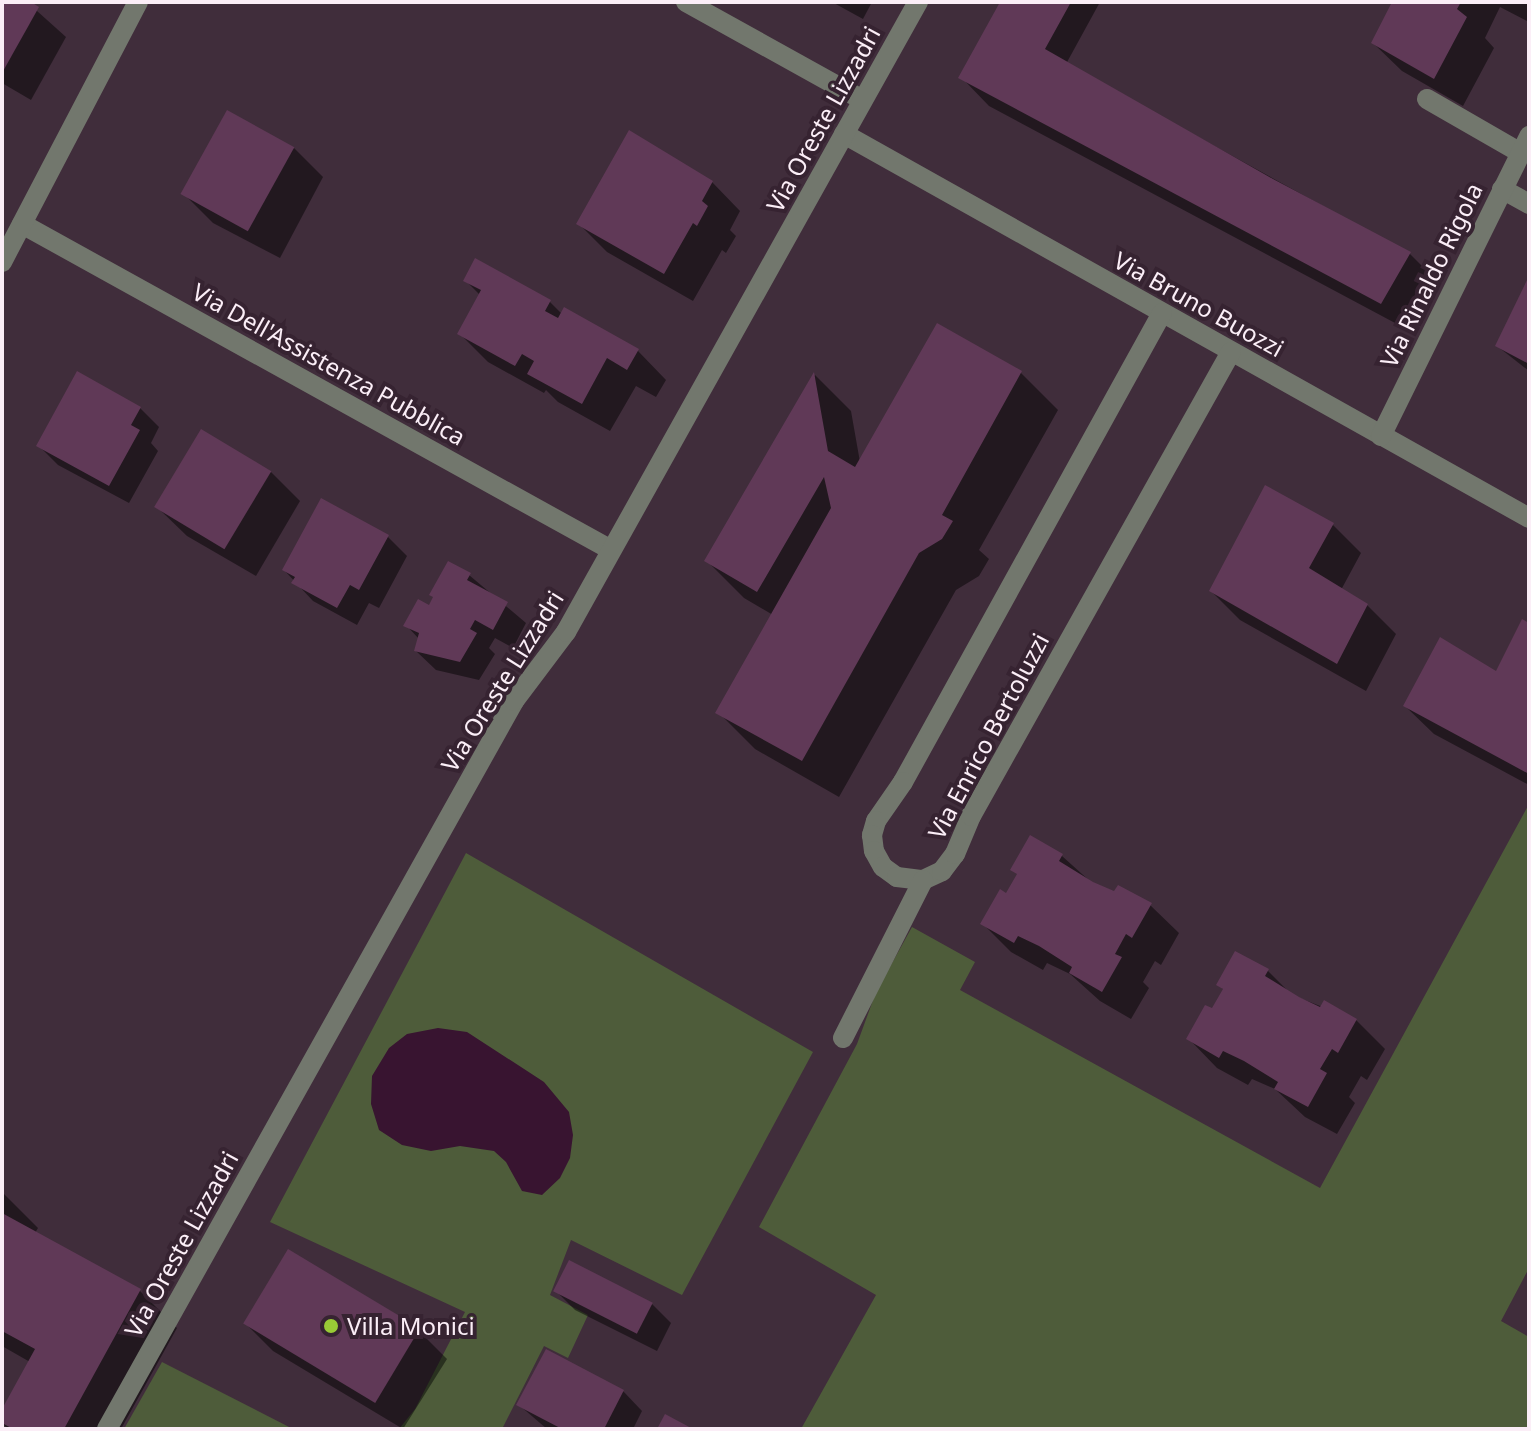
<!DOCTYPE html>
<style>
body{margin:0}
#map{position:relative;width:1531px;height:1431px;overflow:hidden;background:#402d3b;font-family:"Noto Sans",sans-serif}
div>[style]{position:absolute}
.green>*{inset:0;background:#4e5c3a}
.water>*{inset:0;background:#381430}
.shadow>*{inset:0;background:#0007}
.building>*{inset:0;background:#603957;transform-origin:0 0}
.street>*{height:20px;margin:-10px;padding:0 10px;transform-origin:10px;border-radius:10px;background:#72776d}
.dots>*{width:22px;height:22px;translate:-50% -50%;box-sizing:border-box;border:4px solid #362331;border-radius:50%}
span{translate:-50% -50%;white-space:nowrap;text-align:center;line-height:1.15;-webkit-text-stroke:8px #362331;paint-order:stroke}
.street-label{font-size:24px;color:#fbeef7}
.poi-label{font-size:24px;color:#fbeef7}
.left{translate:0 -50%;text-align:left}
.frame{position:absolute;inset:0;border:4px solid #fbeef7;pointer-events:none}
</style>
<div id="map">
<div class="green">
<i style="clip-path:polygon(1529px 804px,1529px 1268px,1501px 1321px,1529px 1337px,1529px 1429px,801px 1429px,876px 1295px,759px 1227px,857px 1044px,876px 992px,912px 927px,975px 962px,960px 990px,1320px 1188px)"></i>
<i style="clip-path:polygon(466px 853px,813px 1052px,682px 1295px,571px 1240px,550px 1295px,588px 1315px,568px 1358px,544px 1346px,502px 1429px,399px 1429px,415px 1409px,465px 1312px,270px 1222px)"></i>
<i style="clip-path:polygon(162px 1362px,293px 1429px,124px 1429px)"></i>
</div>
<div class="water">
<i style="clip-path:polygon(438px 1028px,467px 1032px,544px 1082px,569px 1112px,573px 1135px,570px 1158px,560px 1178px,542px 1195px,522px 1191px,506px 1162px,494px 1151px,460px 1146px,431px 1151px,402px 1145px,379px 1130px,371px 1104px,372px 1076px,389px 1048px,407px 1034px)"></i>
</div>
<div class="shadow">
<i style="clip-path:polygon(2px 2px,27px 2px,66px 37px,31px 100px,2px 83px)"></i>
<i style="clip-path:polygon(832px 2px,872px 2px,863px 19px)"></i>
<i style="clip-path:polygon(1002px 2px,1100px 2px,1066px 64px,1410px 254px,1438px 282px,1410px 331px,989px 106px,961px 77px)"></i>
<i style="clip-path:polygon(1395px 2px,1529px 2px,1529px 22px,1500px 7px,1485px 38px,1494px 48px,1463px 106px,1402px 71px,1373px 43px)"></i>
<i style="clip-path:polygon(294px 148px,323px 177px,280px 258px,213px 223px,185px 195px)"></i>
<i style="clip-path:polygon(712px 182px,740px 211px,730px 230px,736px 236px,726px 253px,722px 250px,693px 301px,607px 252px,579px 224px)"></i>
<i style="clip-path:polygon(465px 280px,550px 302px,562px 314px,638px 351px,666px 380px,656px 397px,636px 386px,610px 431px,558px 402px,546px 390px,544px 393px,488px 362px,460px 334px,481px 296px)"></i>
<i style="clip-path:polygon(1529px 280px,1529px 371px,1497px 346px)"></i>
<i style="clip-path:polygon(937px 326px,1021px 373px,1058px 410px,979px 550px,989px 559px,979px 576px,956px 590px,839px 797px,755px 749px,718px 712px,773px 615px,744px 598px,707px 561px,815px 375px,851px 411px,860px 462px)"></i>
<i style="clip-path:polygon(140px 408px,159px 427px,151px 443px,158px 451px,129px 503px,58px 465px,39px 446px)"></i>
<i style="clip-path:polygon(271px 472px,300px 501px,256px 576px,187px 536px,158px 508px)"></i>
<i style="clip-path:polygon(1333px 525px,1361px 553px,1341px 590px,1367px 605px,1396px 634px,1366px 691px,1240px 620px,1211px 591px)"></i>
<i style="clip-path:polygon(388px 537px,407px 556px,379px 608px,369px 603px,357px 625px,313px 601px,284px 570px)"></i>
<i style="clip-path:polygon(469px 575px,526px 623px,513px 648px,495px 638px,489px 648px,495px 654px,479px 680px,436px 670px,416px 651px,419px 639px,406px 625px)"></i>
<i style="clip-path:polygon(1529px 625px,1529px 785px,1434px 734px,1405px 706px,1497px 674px)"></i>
<i style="clip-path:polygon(1030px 838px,1062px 856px,1092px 883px,1150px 905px,1179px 933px,1161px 965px,1155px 961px,1143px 982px,1149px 988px,1131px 1019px,1100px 1001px,1070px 974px,1047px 963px,1043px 970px,1011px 952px,983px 924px,1007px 896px,1018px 875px)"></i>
<i style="clip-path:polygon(1236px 953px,1268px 971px,1292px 995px,1356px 1020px,1385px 1049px,1367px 1080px,1361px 1076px,1349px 1097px,1355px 1103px,1337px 1134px,1305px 1117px,1275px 1089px,1252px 1079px,1248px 1085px,1217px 1068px,1189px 1039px,1213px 1011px,1224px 990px,1219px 985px)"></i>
<i style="clip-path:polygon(2px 1192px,38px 1228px,35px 1233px,140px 1291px,177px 1328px,121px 1429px,8px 1429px,2px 1423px,2px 1413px,30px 1362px,2px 1346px)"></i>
<i style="clip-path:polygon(556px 1291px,652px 1304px,671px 1323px,657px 1351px,575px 1310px)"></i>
<i style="clip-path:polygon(245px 1323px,419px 1331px,447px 1359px,403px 1429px,273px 1351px)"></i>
<i style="clip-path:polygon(623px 1391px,642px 1411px,633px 1429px,547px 1429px,519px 1405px)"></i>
</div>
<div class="building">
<i style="clip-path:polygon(2px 2px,31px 2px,39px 7px,2px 73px)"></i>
<i style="clip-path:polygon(1000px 2px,1071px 2px,1045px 49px,1273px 179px,1411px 252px,1381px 304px,958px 78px)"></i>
<i style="clip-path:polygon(1392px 2px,1461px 2px,1457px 9px,1467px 17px,1434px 79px,1371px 43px)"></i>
<i style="left:227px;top:110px;width:77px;height:96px;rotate:29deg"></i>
<i style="clip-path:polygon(629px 130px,713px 181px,702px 201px,708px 206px,697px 226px,693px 223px,664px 274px,576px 224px)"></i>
<i style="clip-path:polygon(475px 258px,551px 300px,545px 311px,558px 318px,564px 307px,639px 349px,627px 370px,607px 358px,582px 404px,527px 374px,534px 361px,522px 354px,515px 366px,457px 334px,481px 290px,463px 281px)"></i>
<i style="clip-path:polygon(1529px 276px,1529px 364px,1495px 346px)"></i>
<i style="clip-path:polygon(937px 323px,1022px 371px,942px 515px,953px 521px,942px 539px,919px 553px,802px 761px,715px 713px,831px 508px,824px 477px,757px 592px,704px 561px,814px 372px,828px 451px,855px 467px)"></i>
<i style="clip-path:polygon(77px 371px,141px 407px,131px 425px,140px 430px,109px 486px,36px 446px)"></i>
<i style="left:201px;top:429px;width:82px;height:91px;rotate:31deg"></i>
<i style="clip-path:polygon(1265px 485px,1334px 523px,1309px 568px,1368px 604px,1337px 664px,1209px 591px)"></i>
<i style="clip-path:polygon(321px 498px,389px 535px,359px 590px,350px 585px,337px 608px,291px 583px,295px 577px,282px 570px)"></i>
<i style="clip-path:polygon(448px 561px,471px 573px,467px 580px,508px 602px,493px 630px,475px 620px,470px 629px,477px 633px,460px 662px,414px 651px,419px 633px,403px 626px,418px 599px,429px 605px,433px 597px,429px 595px)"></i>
<i style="clip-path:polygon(1522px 619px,1529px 623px,1529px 774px,1403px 706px,1440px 637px,1496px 671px)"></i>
<i style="clip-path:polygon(1030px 835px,1063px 854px,1059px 861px,1093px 882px,1114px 891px,1118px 885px,1152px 903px,1132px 938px,1126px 934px,1115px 954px,1122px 957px,1102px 992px,1069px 973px,1072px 967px,1039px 946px,1018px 936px,1014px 943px,980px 924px,1000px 889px,1006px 893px,1017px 874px,1010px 870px)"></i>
<i style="clip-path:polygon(1235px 951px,1269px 969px,1265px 976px,1299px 997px,1320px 1007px,1324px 1000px,1357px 1019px,1338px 1053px,1332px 1049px,1320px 1069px,1327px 1073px,1308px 1107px,1274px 1089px,1278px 1082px,1244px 1061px,1223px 1051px,1219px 1058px,1186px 1039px,1205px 1005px,1212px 1008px,1223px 989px,1216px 985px)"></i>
<i style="clip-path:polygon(2px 1213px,141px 1289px,64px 1429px,13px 1429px,2px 1423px,2px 1409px,35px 1349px,2px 1331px)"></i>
<i style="left:288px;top:1249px;width:154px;height:87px;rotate:31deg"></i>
<i style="left:569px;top:1260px;width:94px;height:35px;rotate:27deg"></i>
<i style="clip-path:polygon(546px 1349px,624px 1390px,604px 1429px,562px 1429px,516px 1405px)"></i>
<i style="clip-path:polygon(665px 1414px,693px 1429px,657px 1429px)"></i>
</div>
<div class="street">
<i style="left:686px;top:2px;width:202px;rotate:29deg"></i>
<i style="left:1427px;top:99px;width:108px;rotate:29.9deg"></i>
<i style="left:844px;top:134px;width:785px;rotate:29.27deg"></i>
<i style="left:1502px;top:189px;width:31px;rotate:29deg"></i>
<i style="left:22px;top:224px;width:673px;rotate:28.96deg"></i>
<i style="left:2px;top:262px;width:293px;rotate:-62.4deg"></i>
<i style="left:1162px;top:313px;width:536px;rotate:118.91deg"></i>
<i style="left:903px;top:782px;width:47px;rotate:124.7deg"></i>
<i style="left:876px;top:821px;width:15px;rotate:106deg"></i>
<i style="left:872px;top:835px;width:16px;rotate:83deg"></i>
<i style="left:874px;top:851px;width:18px;rotate:61deg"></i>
<i style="left:883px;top:867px;width:17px;rotate:36deg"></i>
<i style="left:897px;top:877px;width:26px;rotate:7deg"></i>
<i style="left:923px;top:880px;width:21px;rotate:-25deg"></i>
<i style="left:942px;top:871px;width:21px;rotate:-53deg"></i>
<i style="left:955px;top:854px;width:41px;rotate:-67.2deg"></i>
<i style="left:971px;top:816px;width:532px;rotate:-60.74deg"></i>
<i style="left:1381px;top:436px;width:335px;rotate:-63.7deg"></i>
<i style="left:843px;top:1038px;width:177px;rotate:-63.1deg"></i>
<i style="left:107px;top:1429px;width:834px;rotate:-60.79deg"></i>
<i style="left:514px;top:701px;width:86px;rotate:-53deg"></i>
<i style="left:566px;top:632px;width:722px;rotate:-60.81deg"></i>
</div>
<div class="dots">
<i style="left:331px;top:1326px;background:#99cb36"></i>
</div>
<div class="street-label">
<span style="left:823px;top:119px;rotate:-61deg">Via Oreste Lizzadri</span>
<span style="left:1431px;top:275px;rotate:-64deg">Via Rinaldo Rigola</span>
<span style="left:1199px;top:304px;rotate:29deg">Via Bruno Buozzi</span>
<span style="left:329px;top:364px;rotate:29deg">Via Dell'Assistenza Pubblica</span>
<span style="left:502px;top:681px;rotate:-58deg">Via Oreste Lizzadri</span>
<span style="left:988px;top:736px;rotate:-62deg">Via Enrico Bertoluzzi</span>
<span style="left:181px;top:1244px;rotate:-61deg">Via Oreste Lizzadri</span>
</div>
<div class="poi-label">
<span class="left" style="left:347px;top:1326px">Villa Monici</span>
</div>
<div class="frame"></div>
</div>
